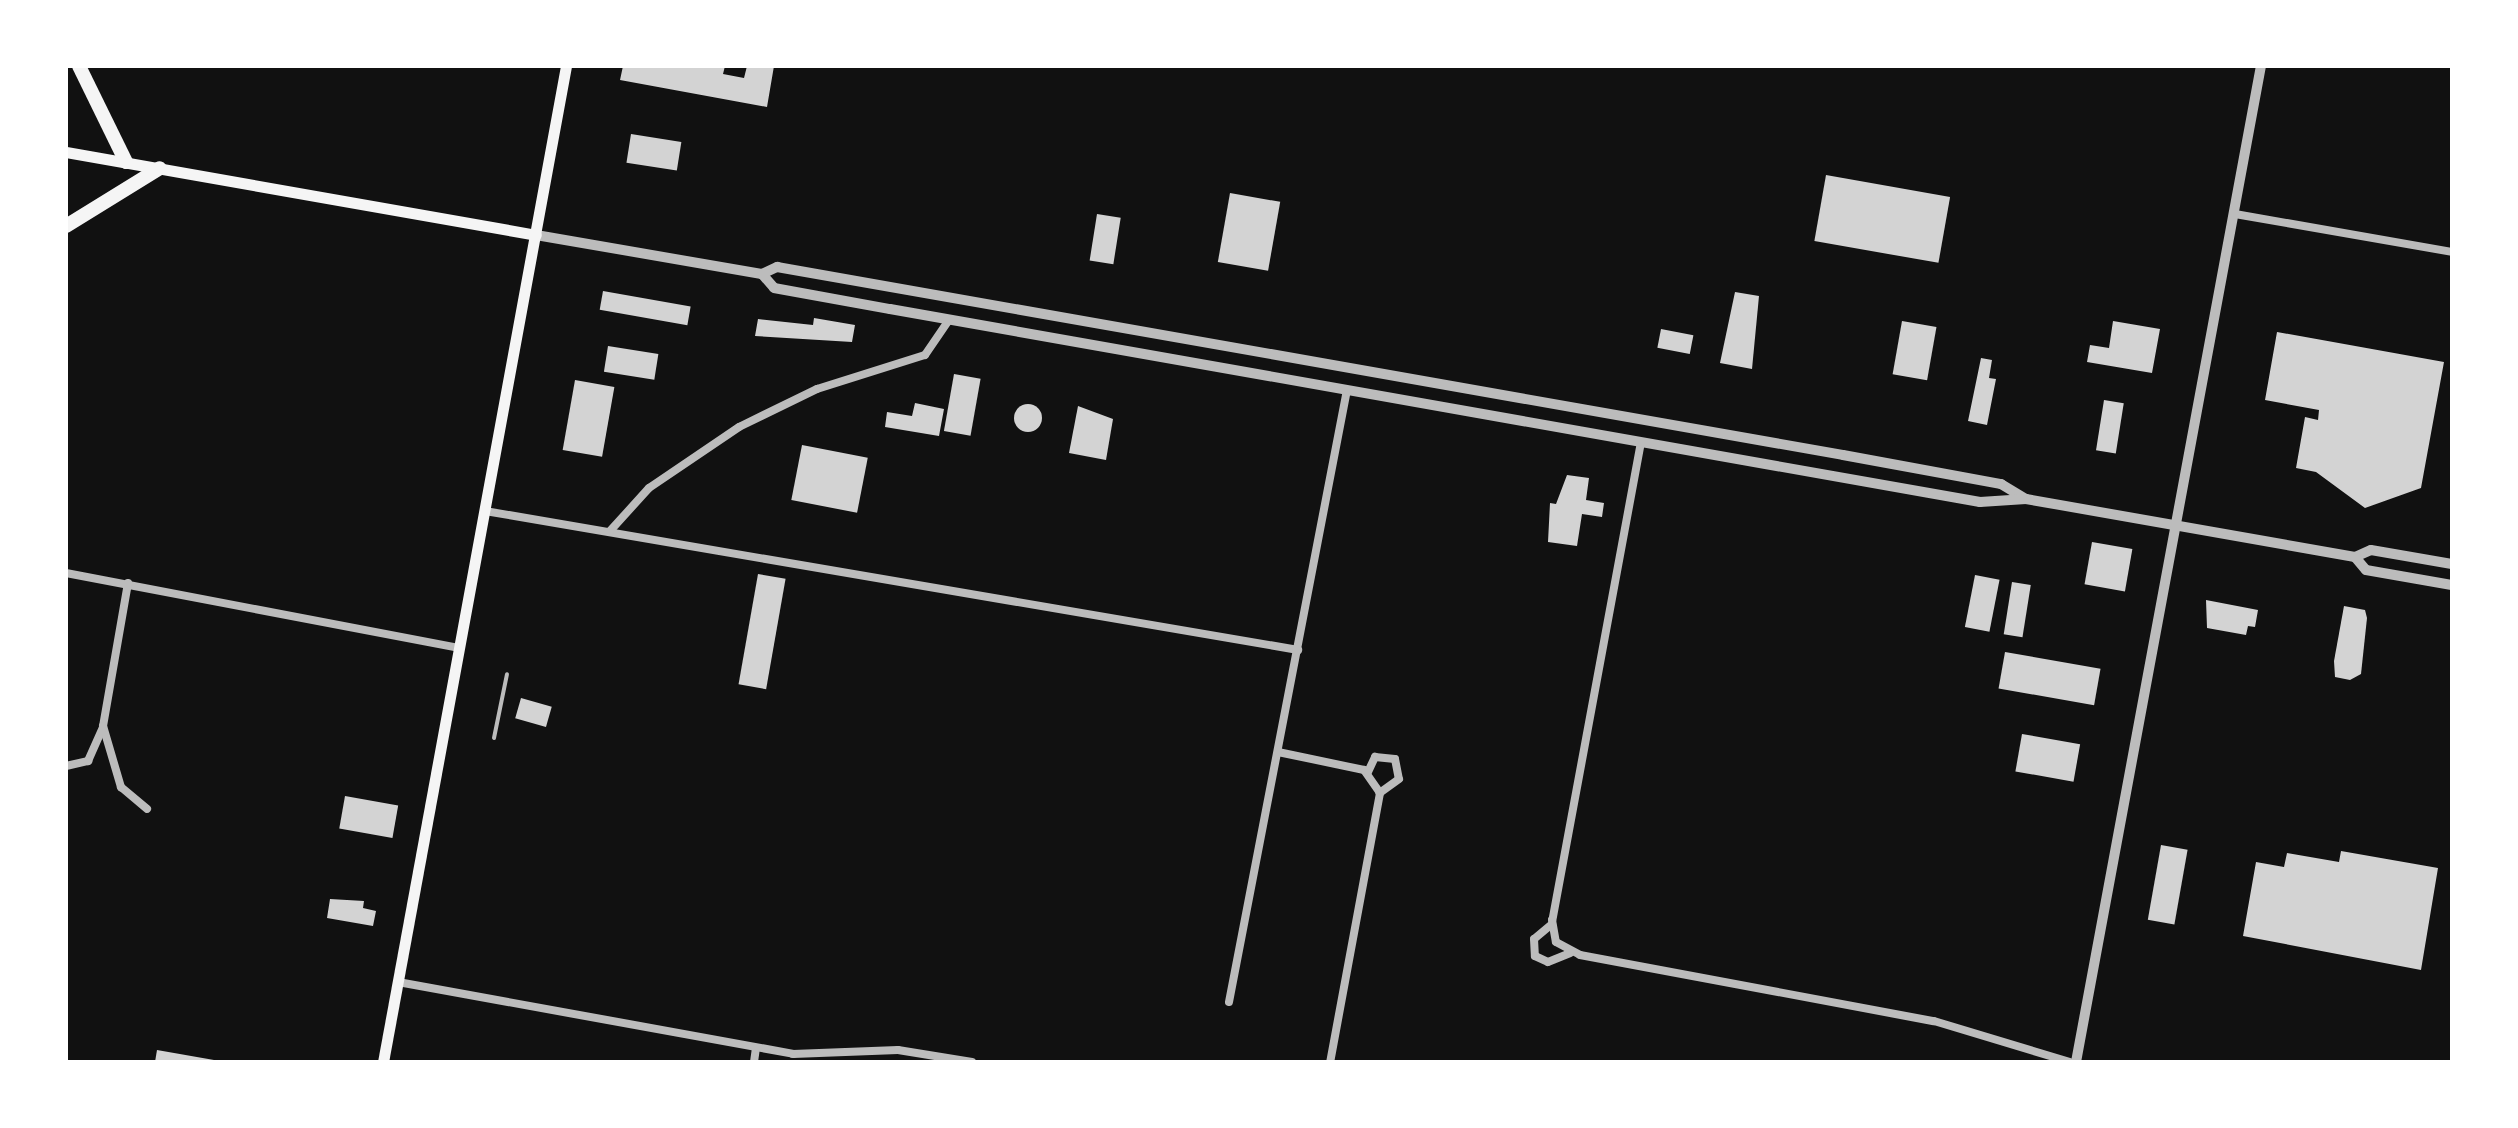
<!DOCTYPE html>
<style>
body{margin:0}
#map{position:relative;width:2518px;height:1128px;overflow:hidden;background:#111;font-family:Spectral,serif}
div>[style]{position:absolute}
.building>*{inset:0;background:#d3d3d3;transform-origin:0 0}
.round{border-radius:50%}
.service>*{height:4px;margin:-2px;padding:0 2px;transform-origin:2px;border-radius:2px;background:#bcbcbc}
.minor>*{height:8px;margin:-4px;padding:0 4px;transform-origin:4px;border-radius:4px;background:#bcbcbc}
.tertiary>*{height:10px;margin:-5px;padding:0 5px;transform-origin:5px;border-radius:5px;background:#bcbcbc}
.secondary>*{height:11px;margin:-5.5px;padding:0 5.5px;transform-origin:5.5px;border-radius:5.5px;background:#f5f5f5}
.motorway>*{height:14px;margin:-7px;padding:0 7px;transform-origin:7px;border-radius:7px;background:#f5f5f5}
span{translate:-50% -50%;white-space:nowrap;text-align:center;line-height:1.15;-webkit-text-stroke:8px #fff;paint-order:stroke}
.frame{position:absolute;inset:0;border:68px solid #fff;pointer-events:none}
</style>
<div id="map">
<div class="building">
<i style="clip-path:polygon(623px 66px,725px 66px,723px 74px,744px 78px,747px 66px,774px 66px,767px 107px,620px 80px)"></i>
<i style="left:631px;top:134px;width:51px;height:29px;rotate:9deg"></i>
<i style="left:1826px;top:175px;width:126px;height:67px;rotate:10deg"></i>
<i style="left:1230px;top:193px;width:51px;height:70px;rotate:10deg"></i>
<i style="left:1097px;top:214px;width:24px;height:47px;rotate:9deg"></i>
<i style="left:603px;top:291px;width:89px;height:19px;rotate:10deg"></i>
<i style="clip-path:polygon(1735px 292px,1759px 296px,1752px 369px,1720px 363px)"></i>
<i style="clip-path:polygon(814px 318px,855px 325px,852px 342px,755px 336px,758px 319px,813px 325px)"></i>
<i style="left:1902px;top:321px;width:35px;height:54px;rotate:10deg"></i>
<i style="clip-path:polygon(2113px 321px,2160px 329px,2152px 373px,2087px 362px,2090px 345px,2109px 348px)"></i>
<i style="left:1661px;top:329px;width:33px;height:19px;rotate:11deg"></i>
<i style="clip-path:polygon(2277px 332px,2444px 362px,2421px 488px,2365px 508px,2316px 472px,2296px 468px,2305px 417px,2318px 420px,2319px 410px,2265px 400px)"></i>
<i style="left:608px;top:346px;width:51px;height:26px;rotate:9deg"></i>
<i style="clip-path:polygon(1981px 358px,1992px 360px,1989px 378px,1996px 379px,1987px 425px,1968px 421px)"></i>
<i style="left:954px;top:374px;width:27px;height:58px;rotate:10deg"></i>
<i style="left:575px;top:380px;width:40px;height:71px;rotate:10deg"></i>
<i style="left:2104px;top:400px;width:20px;height:51px;rotate:9deg"></i>
<i style="clip-path:polygon(915px 403px,944px 409px,939px 436px,885px 427px,887px 412px,912px 416px)"></i>
<i class="round" style="left:1014px;top:404px;width:28px;height:28px"></i>
<i style="clip-path:polygon(1078px 406px,1113px 419px,1106px 460px,1069px 453px)"></i>
<i style="left:802px;top:445px;width:67px;height:56px;rotate:11deg"></i>
<i style="clip-path:polygon(1567px 475px,1589px 478px,1586px 500px,1604px 503px,1602px 517px,1582px 514px,1577px 546px,1548px 542px,1550px 503px,1556px 504px)"></i>
<i style="left:2092px;top:542px;width:41px;height:43px;rotate:10deg"></i>
<i style="left:758px;top:574px;width:28px;height:112px;rotate:10deg"></i>
<i style="left:1975px;top:575px;width:25px;height:53px;rotate:11deg"></i>
<i style="left:2012px;top:582px;width:19px;height:53px;rotate:9deg"></i>
<i style="clip-path:polygon(2206px 600px,2258px 610px,2255px 627px,2248px 626px,2246px 635px,2207px 628px)"></i>
<i style="clip-path:polygon(2344px 606px,2365px 610px,2367px 618px,2361px 674px,2350px 680px,2335px 677px,2334px 661px)"></i>
<i style="left:2005px;top:652px;width:97px;height:37px;rotate:10deg"></i>
<i style="left:521px;top:698px;width:32px;height:21px;rotate:16deg"></i>
<i style="left:2022px;top:734px;width:59px;height:38px;rotate:10deg"></i>
<i style="left:345px;top:796px;width:54px;height:33px;rotate:10deg"></i>
<i style="left:2161px;top:845px;width:27px;height:76px;rotate:10deg"></i>
<i style="clip-path:polygon(2341px 851px,2438px 868px,2421px 970px,2243px 936px,2256px 862px,2284px 867px,2287px 853px,2339px 862px)"></i>
<i style="clip-path:polygon(330px 899px,364px 901px,363px 908px,376px 911px,373px 926px,327px 918px)"></i>
<i style="clip-path:polygon(157px 1050px,214px 1060px,213px 1062px,155px 1062px)"></i>
</div>
<div class="service">
<i style="left:494px;top:738px;width:65px;rotate:-78.5deg"></i>
</div>
<div class="minor">
<i style="left:2235px;top:214px;width:220px;rotate:9.9deg"></i>
<i style="left:1641px;top:442px;width:486px;rotate:100.5deg"></i>
<i style="left:1552px;top:920px;width:22px;rotate:80deg"></i>
<i style="left:1556px;top:942px;width:27px;rotate:28deg"></i>
<i style="left:1580px;top:955px;width:360px;rotate:10.6deg"></i>
<i style="left:1934px;top:1021px;width:142px;rotate:16.8deg"></i>
<i style="left:485px;top:511px;width:825px;rotate:9.7deg"></i>
<i style="left:610px;top:531px;width:58px;rotate:-47.8deg"></i>
<i style="left:649px;top:488px;width:109px;rotate:-34.1deg"></i>
<i style="left:739px;top:427px;width:87px;rotate:-26deg"></i>
<i style="left:817px;top:389px;width:113px;rotate:-17.5deg"></i>
<i style="left:925px;top:355px;width:42px;rotate:-55.6deg"></i>
<i style="left:66px;top:573px;width:401px;rotate:10.8deg"></i>
<i style="left:128px;top:583px;width:145px;rotate:99.9deg"></i>
<i style="left:103px;top:726px;width:64px;rotate:73.6deg"></i>
<i style="left:121px;top:787px;width:34px;rotate:40deg"></i>
<i style="left:1278px;top:752px;width:88px;rotate:11.8deg"></i>
<i style="left:1364px;top:770px;width:28px;rotate:55deg"></i>
<i style="left:1380px;top:793px;width:274px;rotate:100.5deg"></i>
<i style="left:66px;top:766px;width:23px;rotate:-13deg"></i>
<i style="left:88px;top:761px;width:37px;rotate:-66deg"></i>
<i style="left:1368px;top:772px;width:17px;rotate:-65deg"></i>
<i style="left:1375px;top:757px;width:20px;rotate:6deg"></i>
<i style="left:1395px;top:759px;width:20px;rotate:79deg"></i>
<i style="left:1399px;top:779px;width:24px;rotate:144deg"></i>
<i style="left:1552px;top:924px;width:23px;rotate:140deg"></i>
<i style="left:1534px;top:939px;width:17px;rotate:87deg"></i>
<i style="left:1535px;top:956px;width:14px;rotate:25deg"></i>
<i style="left:1548px;top:962px;width:24px;rotate:-22deg"></i>
<i style="left:398px;top:982px;width:402px;rotate:10.3deg"></i>
<i style="left:793px;top:1054px;width:105px;rotate:-2.2deg"></i>
<i style="left:898px;top:1050px;width:75px;rotate:9.2deg"></i>
<i style="left:1229px;top:1002px;width:623px;rotate:-79.09deg"></i>
<i style="left:754px;top:1062px;width:14px;rotate:-82deg"></i>
</div>
<div class="tertiary">
<i style="left:536px;top:235px;width:229px;rotate:9.8deg"></i>
<i style="left:762px;top:274px;width:17px;rotate:-25deg"></i>
<i style="left:777px;top:267px;width:1082px;rotate:10deg"></i>
<i style="left:1843px;top:455px;width:161px;rotate:10.4deg"></i>
<i style="left:2001px;top:484px;width:29px;rotate:31deg"></i>
<i style="left:2026px;top:499px;width:334px;rotate:10deg"></i>
<i style="left:2355px;top:557px;width:17px;rotate:-24deg"></i>
<i style="left:2371px;top:550px;width:82px;rotate:9.8deg"></i>
<i style="left:762px;top:274px;width:18px;rotate:49deg"></i>
<i style="left:774px;top:288px;width:118px;rotate:10.3deg"></i>
<i style="left:890px;top:309px;width:1107px;rotate:10.04deg"></i>
<i style="left:1980px;top:502px;width:46px;rotate:-3.7deg"></i>
<i style="left:2355px;top:557px;width:17px;rotate:50deg"></i>
<i style="left:2366px;top:570px;width:87px;rotate:9.9deg"></i>
<i style="left:2076px;top:1062px;width:1013px;rotate:-79.48deg"></i>
</div>
<div class="secondary">
<i style="left:66px;top:152px;width:477px;rotate:10deg"></i>
<i style="left:383px;top:1062px;width:1013px;rotate:-79.59deg"></i>
</div>
<div class="motorway">
<i style="left:79px;top:66px;width:107px;rotate:63.9deg"></i>
<i style="left:66px;top:226px;width:110px;rotate:-31.7deg"></i>
</div>
<div class="frame"></div>
</div>
